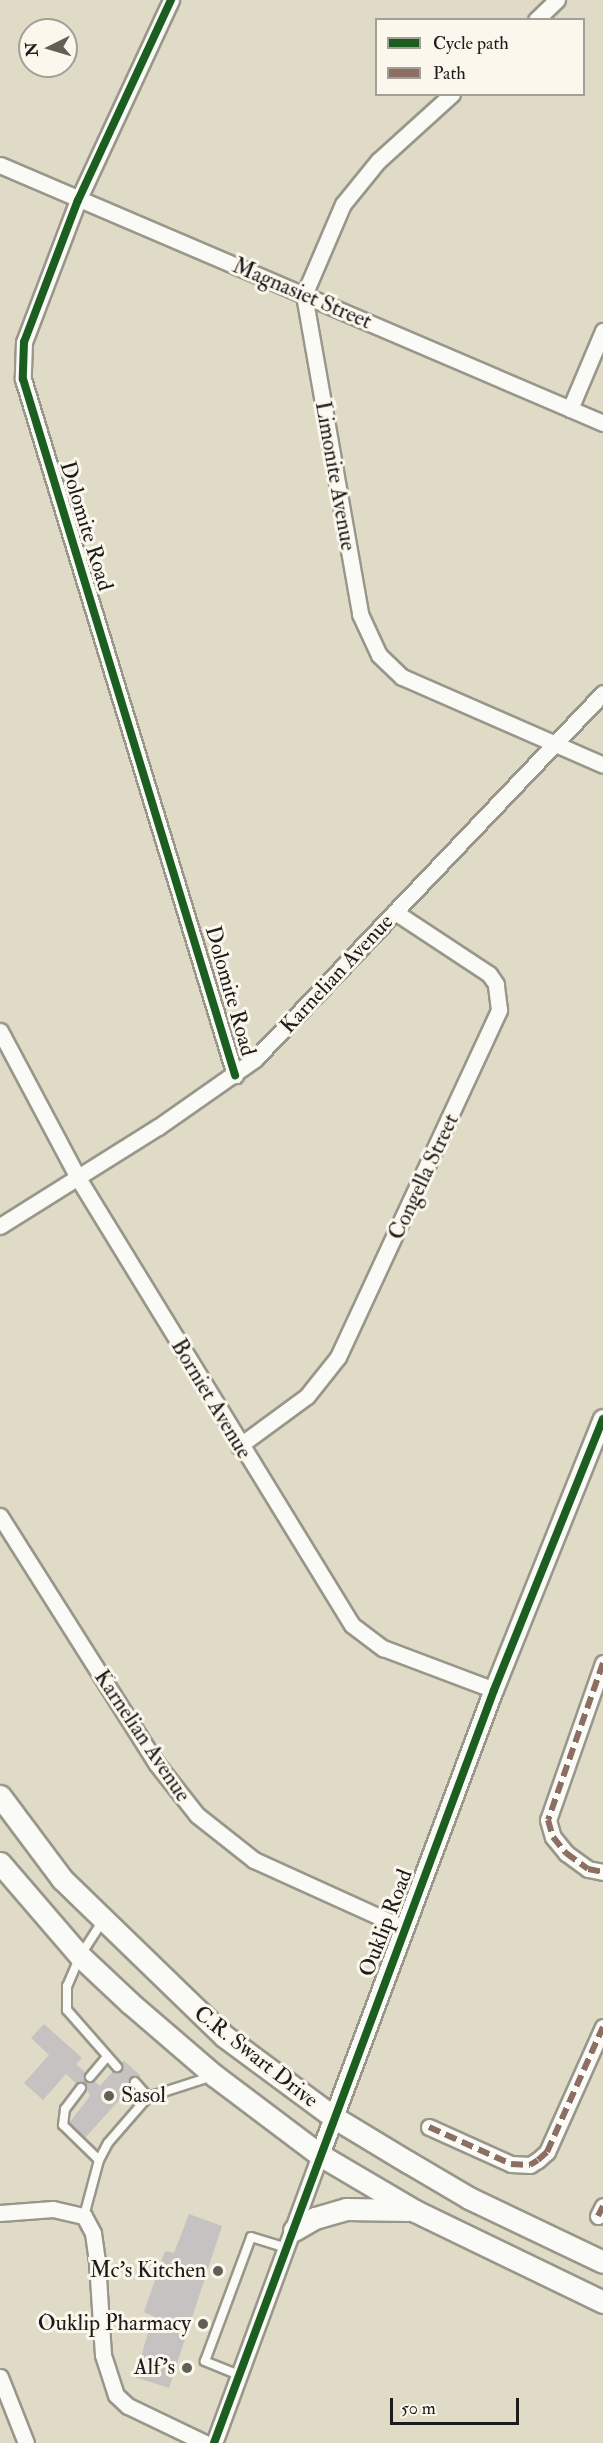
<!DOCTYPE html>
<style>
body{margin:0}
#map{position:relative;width:603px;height:2443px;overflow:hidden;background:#dfdbc7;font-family:"IM FELL Double Pica",serif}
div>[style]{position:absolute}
.building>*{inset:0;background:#c5c2c1}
.roads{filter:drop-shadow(2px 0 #99968a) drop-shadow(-2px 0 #99968a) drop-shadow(0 2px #99968a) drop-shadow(0 -2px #99968a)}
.service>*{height:8px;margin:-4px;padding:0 4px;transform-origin:4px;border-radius:4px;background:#fafaf7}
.minor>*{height:15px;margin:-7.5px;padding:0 7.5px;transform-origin:7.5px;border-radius:7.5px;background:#fafaf7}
.tertiary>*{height:18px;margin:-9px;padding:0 9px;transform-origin:9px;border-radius:9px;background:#fafaf7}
.secondary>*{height:21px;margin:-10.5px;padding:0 10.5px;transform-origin:10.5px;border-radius:10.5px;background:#fafaf7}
.quiet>*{height:6px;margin-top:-3px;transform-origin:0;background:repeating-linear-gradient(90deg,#8d6e63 0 12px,transparent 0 18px)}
.cycleway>*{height:8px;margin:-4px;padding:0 4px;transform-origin:4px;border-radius:4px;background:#1b5e20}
.dots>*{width:16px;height:16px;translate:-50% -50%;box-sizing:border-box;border:3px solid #fbf7ec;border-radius:50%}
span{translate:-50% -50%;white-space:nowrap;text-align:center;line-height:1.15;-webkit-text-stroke:6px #fbf7ec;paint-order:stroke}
.street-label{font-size:22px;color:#1c1c1c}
.poi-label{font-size:22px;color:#1c1c1c}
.left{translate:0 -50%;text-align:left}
.right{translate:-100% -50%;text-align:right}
.legend{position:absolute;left:375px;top:18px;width:210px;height:78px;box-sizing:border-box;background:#fbf7ec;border:2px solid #a29f99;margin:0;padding:8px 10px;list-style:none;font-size:18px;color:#1c1c1c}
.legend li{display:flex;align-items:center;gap:12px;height:30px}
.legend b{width:30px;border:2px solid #a29f99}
.north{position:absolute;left:18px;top:18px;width:60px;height:60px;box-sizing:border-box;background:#fbf7ec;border:2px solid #a29f99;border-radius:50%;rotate:265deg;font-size:16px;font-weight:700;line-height:24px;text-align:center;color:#1c1c1c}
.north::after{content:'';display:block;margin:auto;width:21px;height:27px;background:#605f58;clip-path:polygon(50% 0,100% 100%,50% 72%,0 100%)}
.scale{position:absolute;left:390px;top:2398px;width:129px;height:27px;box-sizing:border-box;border:3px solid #1c1c1c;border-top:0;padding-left:8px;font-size:18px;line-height:21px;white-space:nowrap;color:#1c1c1c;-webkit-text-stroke:4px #fbf7ec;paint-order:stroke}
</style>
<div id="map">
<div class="building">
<i style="clip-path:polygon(44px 2024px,82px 2058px,76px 2064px,86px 2073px,87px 2082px,94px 2081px,100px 2086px,113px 2071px,121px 2071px,123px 2060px,141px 2076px,131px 2078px,131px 2087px,85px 2138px,69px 2123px,90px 2096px,85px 2084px,77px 2084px,66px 2074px,43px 2100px,24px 2083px,49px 2055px,31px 2038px)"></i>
<i style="clip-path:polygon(189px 2214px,222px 2226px,169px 2388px,135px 2377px,153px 2316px,144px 2312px,165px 2251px,174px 2253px)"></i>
</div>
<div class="roads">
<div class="service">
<i style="left:102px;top:1922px;width:40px;rotate:122.9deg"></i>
<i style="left:80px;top:1956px;width:33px;rotate:113deg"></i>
<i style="left:67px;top:1986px;width:24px;rotate:90deg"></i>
<i style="left:67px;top:2010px;width:76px;rotate:48.7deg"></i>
<i style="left:90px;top:2077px;width:26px;rotate:-50deg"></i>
<i style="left:135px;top:2082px;width:20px;rotate:49deg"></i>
<i style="left:148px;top:2097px;width:65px;rotate:-17.9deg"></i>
<i style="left:81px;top:2088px;width:26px;rotate:127deg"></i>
<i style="left:65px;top:2109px;width:16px;rotate:97deg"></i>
<i style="left:63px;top:2125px;width:50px;rotate:44.2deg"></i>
<i style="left:84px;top:2216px;width:58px;rotate:-75deg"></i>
<i style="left:99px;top:2160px;width:19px;rotate:-62deg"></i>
<i style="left:108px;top:2143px;width:61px;rotate:-49deg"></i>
<i style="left:239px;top:2375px;width:37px;rotate:-158deg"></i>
<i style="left:205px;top:2361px;width:132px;rotate:-69.6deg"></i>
<i style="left:251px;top:2237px;width:37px;rotate:17deg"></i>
</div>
<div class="minor">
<i style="left:171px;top:0;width:221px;rotate:114.9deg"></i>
<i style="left:78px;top:200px;width:152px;rotate:110.8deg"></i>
<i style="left:24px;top:342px;width:37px;rotate:92deg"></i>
<i style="left:23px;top:379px;width:728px;rotate:73.06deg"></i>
<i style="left:536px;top:20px;width:29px;rotate:-44deg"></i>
<i style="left:452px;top:94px;width:100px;rotate:137.8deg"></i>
<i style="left:378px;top:161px;width:55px;rotate:129.1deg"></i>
<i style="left:343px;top:204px;width:99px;rotate:113.2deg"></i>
<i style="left:304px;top:295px;width:324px;rotate:80deg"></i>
<i style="left:360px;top:614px;width:45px;rotate:65.1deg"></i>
<i style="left:379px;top:655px;width:32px;rotate:44deg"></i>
<i style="left:402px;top:677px;width:219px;rotate:23.6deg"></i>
<i style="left:0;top:165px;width:656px;rotate:23.16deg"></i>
<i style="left:570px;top:409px;width:85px;rotate:-67.1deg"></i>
<i style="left:0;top:1031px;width:166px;rotate:62deg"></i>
<i style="left:78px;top:1178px;width:524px;rotate:58.49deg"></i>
<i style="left:352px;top:1625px;width:39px;rotate:37deg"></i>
<i style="left:383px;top:1648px;width:119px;rotate:20.7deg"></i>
<i style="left:0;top:1226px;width:186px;rotate:-32.1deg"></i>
<i style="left:158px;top:1127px;width:118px;rotate:-35deg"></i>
<i style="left:255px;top:1059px;width:505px;rotate:-46.44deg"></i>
<i style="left:239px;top:1446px;width:84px;rotate:-36.3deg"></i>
<i style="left:307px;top:1396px;width:50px;rotate:-51.5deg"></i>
<i style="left:338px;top:1357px;width:383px;rotate:-65.1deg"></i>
<i style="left:499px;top:1010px;width:26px;rotate:-97deg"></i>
<i style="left:496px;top:984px;width:12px;rotate:-125deg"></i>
<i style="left:489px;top:974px;width:113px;rotate:-146.6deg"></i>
<i style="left:0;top:1516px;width:292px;rotate:57.7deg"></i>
<i style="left:156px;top:1763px;width:66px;rotate:51.7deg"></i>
<i style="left:197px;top:1815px;width:73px;rotate:38.3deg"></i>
<i style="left:254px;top:1860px;width:165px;rotate:24.4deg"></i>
<i style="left:603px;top:1663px;width:166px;rotate:109.3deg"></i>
<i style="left:548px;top:1820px;width:18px;rotate:74deg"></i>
<i style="left:553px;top:1837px;width:21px;rotate:51deg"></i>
<i style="left:566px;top:1853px;width:27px;rotate:36deg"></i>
<i style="left:588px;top:1869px;width:15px;rotate:11deg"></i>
<i style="left:429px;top:2127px;width:90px;rotate:24.3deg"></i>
<i style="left:511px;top:2164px;width:19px;rotate:3deg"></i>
<i style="left:530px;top:2165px;width:9px;rotate:-32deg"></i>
<i style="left:538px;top:2160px;width:12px;rotate:-42deg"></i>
<i style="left:547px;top:2152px;width:137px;rotate:-65.9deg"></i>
<i style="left:0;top:2213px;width:53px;rotate:-4.3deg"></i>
<i style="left:53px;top:2209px;width:32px;rotate:13deg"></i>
<i style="left:84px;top:2216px;width:19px;rotate:62deg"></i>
<i style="left:93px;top:2233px;width:29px;rotate:82deg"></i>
<i style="left:97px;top:2262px;width:93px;rotate:86.3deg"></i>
<i style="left:103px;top:2355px;width:42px;rotate:72deg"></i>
<i style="left:116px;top:2395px;width:16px;rotate:43deg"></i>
<i style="left:128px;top:2406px;width:85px;rotate:25.7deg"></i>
<i style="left:598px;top:2216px;width:11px;rotate:-63deg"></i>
<i style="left:0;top:2377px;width:71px;rotate:68.5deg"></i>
<i style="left:214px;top:2443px;width:307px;rotate:-69.8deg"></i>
</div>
<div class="tertiary">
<i style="left:320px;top:2155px;width:496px;rotate:-69.5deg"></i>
<i style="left:494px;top:1690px;width:292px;rotate:-68.1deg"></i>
</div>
<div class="secondary">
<i style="left:0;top:1796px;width:104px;rotate:53.2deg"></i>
<i style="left:62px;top:1879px;width:226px;rotate:44.1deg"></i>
<i style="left:224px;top:2036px;width:138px;rotate:36.5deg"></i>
<i style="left:335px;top:2118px;width:85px;rotate:31.1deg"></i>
<i style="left:408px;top:2162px;width:71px;rotate:30.5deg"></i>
<i style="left:469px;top:2198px;width:148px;rotate:25.5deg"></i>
<i style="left:0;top:1863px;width:123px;rotate:49.3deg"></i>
<i style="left:80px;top:1956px;width:69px;rotate:43.2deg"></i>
<i style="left:130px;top:2003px;width:112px;rotate:40.7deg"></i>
<i style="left:215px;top:2076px;width:131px;rotate:37deg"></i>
<i style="left:320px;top:2155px;width:110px;rotate:30.5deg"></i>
<i style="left:415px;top:2211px;width:209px;rotate:25.8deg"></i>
<i style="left:294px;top:2230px;width:24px;rotate:-30deg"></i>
<i style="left:315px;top:2218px;width:32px;rotate:-16deg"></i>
<i style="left:346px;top:2209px;width:62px;rotate:0.9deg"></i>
</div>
</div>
<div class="quiet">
<i style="left:603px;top:1663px;width:166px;rotate:109.3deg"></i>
<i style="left:548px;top:1820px;width:18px;rotate:74deg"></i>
<i style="left:553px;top:1837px;width:21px;rotate:51deg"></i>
<i style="left:566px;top:1853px;width:27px;rotate:36deg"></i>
<i style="left:588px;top:1869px;width:15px;rotate:11deg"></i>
<i style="left:429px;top:2127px;width:90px;rotate:24.3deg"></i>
<i style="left:511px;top:2164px;width:19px;rotate:3deg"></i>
<i style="left:530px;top:2165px;width:9px;rotate:-32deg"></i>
<i style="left:538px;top:2160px;width:12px;rotate:-42deg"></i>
<i style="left:547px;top:2152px;width:137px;rotate:-65.9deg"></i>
<i style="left:598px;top:2216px;width:11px;rotate:-63deg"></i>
</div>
<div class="cycleway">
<i style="left:171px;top:0;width:221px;rotate:114.9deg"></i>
<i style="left:78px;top:200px;width:152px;rotate:110.8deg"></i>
<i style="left:24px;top:342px;width:37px;rotate:92deg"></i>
<i style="left:23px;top:379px;width:728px;rotate:73.06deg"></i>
<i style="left:214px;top:2443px;width:803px;rotate:-69.6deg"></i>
<i style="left:494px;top:1690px;width:292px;rotate:-68.1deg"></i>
</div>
<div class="dots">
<i style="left:109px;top:2096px;background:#605f58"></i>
<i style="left:218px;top:2271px;background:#605f58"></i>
<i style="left:203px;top:2324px;background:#605f58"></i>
<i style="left:187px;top:2368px;background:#605f58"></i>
</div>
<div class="street-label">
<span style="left:302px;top:294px;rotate:23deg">Magnasiet Street</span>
<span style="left:335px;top:476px;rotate:80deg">Limonite Avenue</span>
<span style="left:86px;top:526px;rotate:73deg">Dolomite Road</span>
<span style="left:337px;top:974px;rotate:-47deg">Karnelian Avenue</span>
<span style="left:230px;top:991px;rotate:74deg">Dolomite Road</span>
<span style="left:424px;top:1177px;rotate:-65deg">Congella Street</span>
<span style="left:211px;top:1399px;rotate:59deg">Borniet Avenue</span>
<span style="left:142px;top:1736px;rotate:56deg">Karnelian Avenue</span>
<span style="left:386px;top:1923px;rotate:-69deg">Ouklip Road</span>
<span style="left:256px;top:2057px;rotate:38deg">C.R. Swart Drive</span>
</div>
<div class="poi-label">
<span class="left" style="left:121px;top:2096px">Sasol</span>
<span class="right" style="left:206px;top:2271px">Mc's Kitchen</span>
<span class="right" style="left:191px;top:2324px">Ouklip Pharmacy</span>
<span class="right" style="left:175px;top:2368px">Alf's</span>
</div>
<ul class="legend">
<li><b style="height:8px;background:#1b5e20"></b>Cycle path</li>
<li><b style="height:8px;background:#8d6e63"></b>Path</li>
</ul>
<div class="north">N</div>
<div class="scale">50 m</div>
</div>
